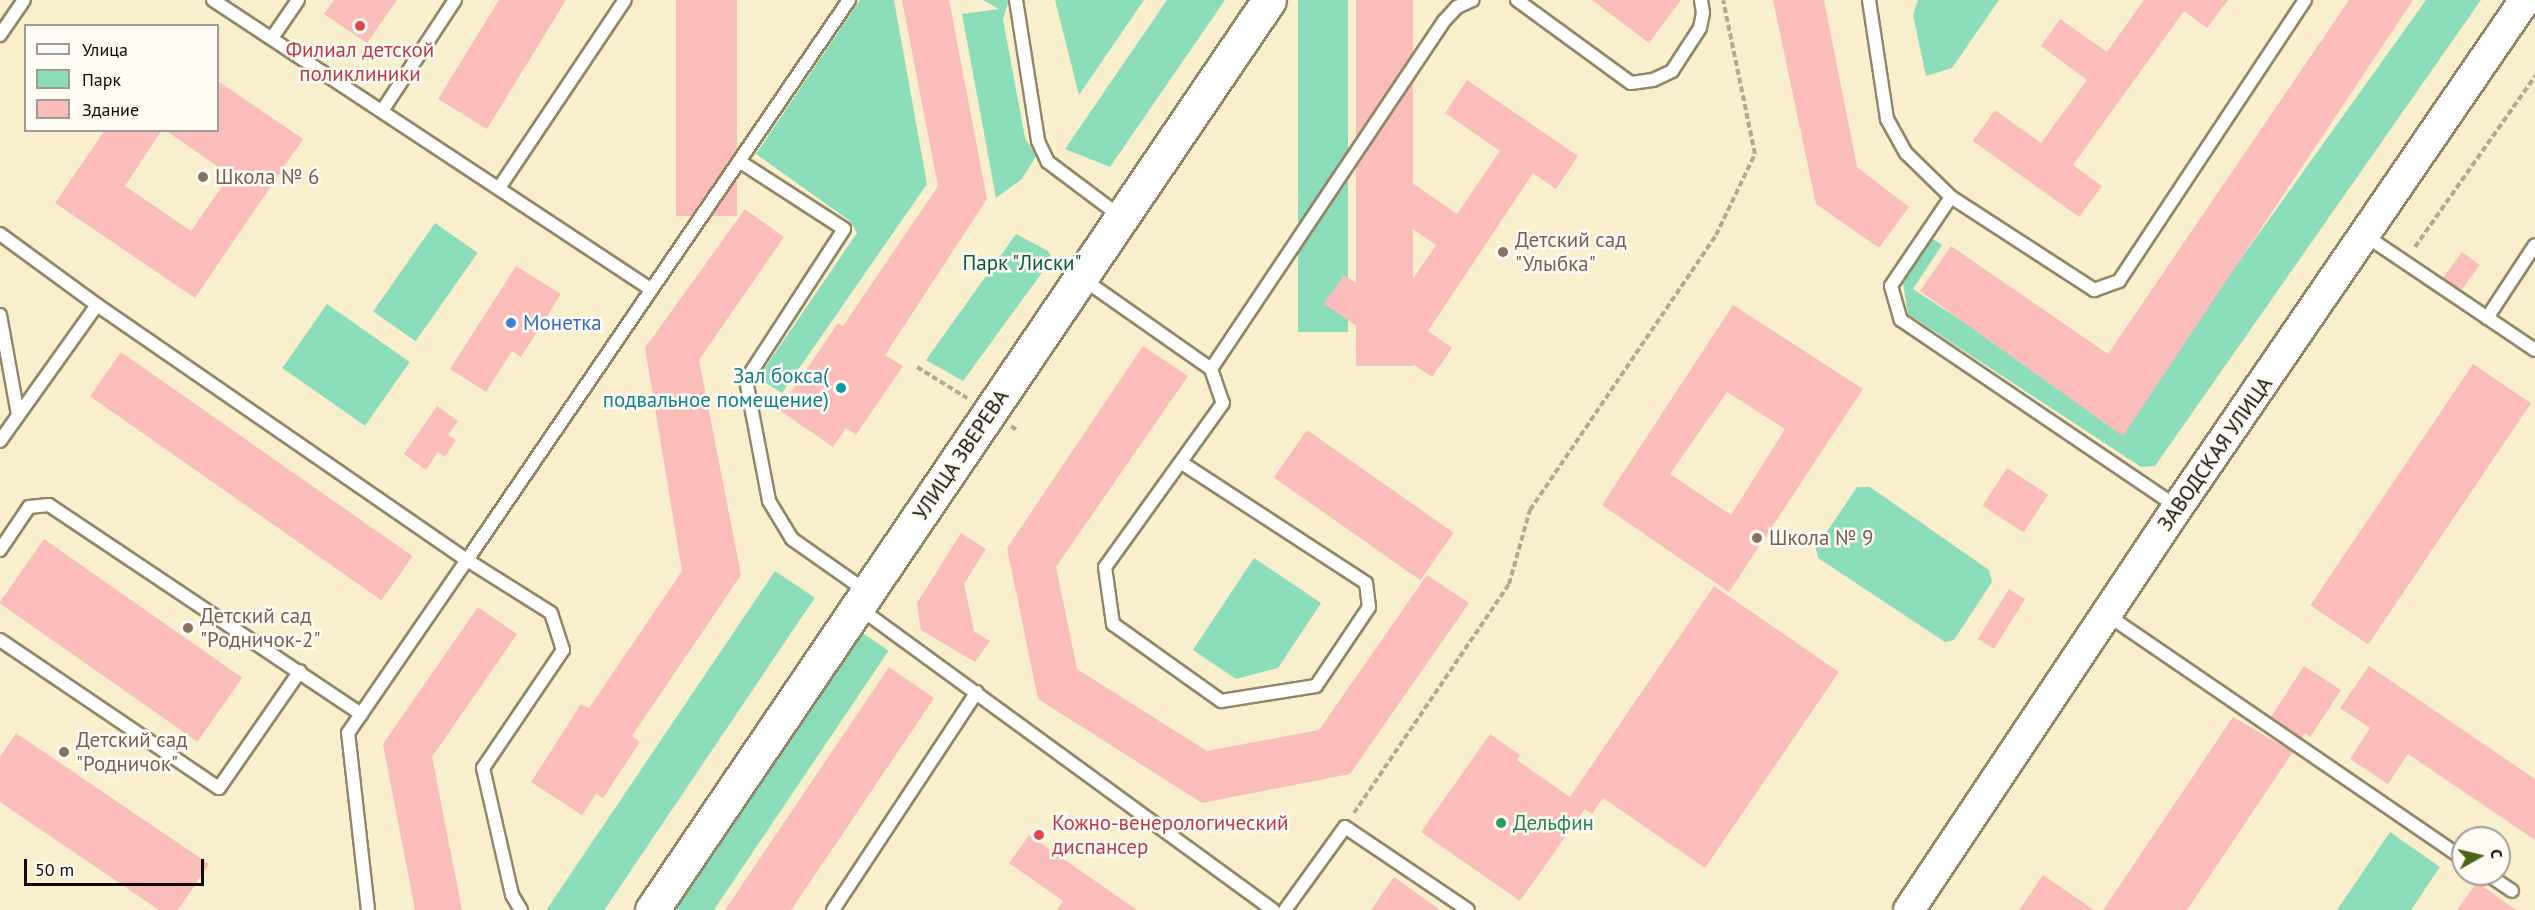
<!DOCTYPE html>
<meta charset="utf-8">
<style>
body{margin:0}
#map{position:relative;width:2535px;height:910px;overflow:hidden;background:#f9efcd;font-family:"PT Sans",sans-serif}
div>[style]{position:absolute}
.green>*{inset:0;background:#8bddb9;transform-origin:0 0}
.building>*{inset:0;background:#fbbdba;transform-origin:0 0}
.path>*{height:4px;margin-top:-2px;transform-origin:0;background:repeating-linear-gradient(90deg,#b2aa90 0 6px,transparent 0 9px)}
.roads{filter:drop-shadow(2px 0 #918768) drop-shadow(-2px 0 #918768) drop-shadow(0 2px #918768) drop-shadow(0 -2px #918768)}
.service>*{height:12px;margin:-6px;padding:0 6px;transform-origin:6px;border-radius:6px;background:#fff}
.tertiary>*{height:30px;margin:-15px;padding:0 15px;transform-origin:15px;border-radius:15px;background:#fff}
.secondary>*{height:33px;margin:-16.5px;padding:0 16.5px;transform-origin:16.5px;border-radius:16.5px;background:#fff}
.dots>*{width:16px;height:16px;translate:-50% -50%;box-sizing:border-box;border:3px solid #fefcf5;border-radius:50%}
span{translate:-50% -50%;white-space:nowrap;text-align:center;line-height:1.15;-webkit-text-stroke:5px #fefcf5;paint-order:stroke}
.health-label{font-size:21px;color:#be3a42}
.left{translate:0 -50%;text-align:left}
.education-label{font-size:21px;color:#785e54}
.park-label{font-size:21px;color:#005c40}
.shop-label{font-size:21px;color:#366cbe}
.culture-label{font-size:21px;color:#0d838f}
.right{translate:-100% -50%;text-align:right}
.street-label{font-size:21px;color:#0e0b02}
.leisure-label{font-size:21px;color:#27864d}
.legend{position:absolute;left:24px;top:24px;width:195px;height:108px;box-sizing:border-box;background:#fefcf5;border:2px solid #9e9c94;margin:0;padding:8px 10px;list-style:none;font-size:18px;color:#0e0b02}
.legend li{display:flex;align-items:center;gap:12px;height:30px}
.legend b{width:30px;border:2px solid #9e9c94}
.north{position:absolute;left:2451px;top:826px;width:60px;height:60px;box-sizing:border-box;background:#fefcf5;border:2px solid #9e9c94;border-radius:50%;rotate:82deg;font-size:16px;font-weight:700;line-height:24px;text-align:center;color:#0e0b02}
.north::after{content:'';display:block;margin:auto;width:21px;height:27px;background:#4b6415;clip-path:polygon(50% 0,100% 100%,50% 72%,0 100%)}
.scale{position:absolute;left:24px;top:859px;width:180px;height:27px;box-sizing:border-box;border:3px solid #0e0b02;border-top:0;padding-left:8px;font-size:18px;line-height:21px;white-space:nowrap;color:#0e0b02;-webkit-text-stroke:4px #fefcf5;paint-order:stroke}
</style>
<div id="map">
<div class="green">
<i style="clip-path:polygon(860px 0,894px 0,927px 184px,782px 393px,758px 378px,857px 233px,850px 221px,756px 154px)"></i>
<i style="clip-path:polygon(983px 0,1009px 0,1003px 19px,1025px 138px,1036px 156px,1022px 179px,996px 198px,962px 14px,999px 9px)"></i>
<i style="clip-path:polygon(1055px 0,1144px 0,1079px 95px)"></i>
<i style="clip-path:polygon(1167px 0,1225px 0,1110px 167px,1065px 149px)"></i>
<i style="left:1298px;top:0;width:50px;height:332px"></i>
<i style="clip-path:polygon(1918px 0,1999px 0,1952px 68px,1926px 76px,1913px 15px)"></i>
<i style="clip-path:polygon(2426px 0,2481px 0,2155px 466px,2141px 467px,1908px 314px,1903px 283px,1933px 239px,1942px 245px,1913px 289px,2122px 425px)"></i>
<i style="left:435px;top:223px;width:52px;height:108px;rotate:35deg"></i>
<i style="clip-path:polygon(1016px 234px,1048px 251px,1052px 259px,963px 381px,926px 360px)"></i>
<i style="left:327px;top:304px;width:101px;height:78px;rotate:35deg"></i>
<i style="clip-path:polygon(1857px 487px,1870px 487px,1989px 570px,1992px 582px,1954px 640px,1945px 642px,1818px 558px,1816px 548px)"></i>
<i style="clip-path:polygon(1254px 558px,1321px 603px,1278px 668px,1236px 679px,1193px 650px)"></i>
<i style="left:775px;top:571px;width:48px;height:409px;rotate:34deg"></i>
<i style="left:858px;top:630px;width:37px;height:337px;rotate:34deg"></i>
<i style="clip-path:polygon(2390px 832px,2440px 867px,2411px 910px,2337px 910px)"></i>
</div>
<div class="building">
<i style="clip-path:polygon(334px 0,397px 0,367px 43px,324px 14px)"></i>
<i style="clip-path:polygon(499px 0,566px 0,487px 129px,438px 99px)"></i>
<i style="left:676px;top:0;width:61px;height:216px"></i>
<i style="clip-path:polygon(902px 0,949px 0,987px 199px,885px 355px,903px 366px,856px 435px,846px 428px,833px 447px,779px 410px,838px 323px,843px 326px,938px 186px)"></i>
<i style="left:1356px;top:0;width:57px;height:366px"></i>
<i style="clip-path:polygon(1592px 0,1681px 0,1649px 43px)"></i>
<i style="clip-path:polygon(1773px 0,1824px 0,1857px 167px,1909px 207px,1879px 248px,1816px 204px)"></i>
<i style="clip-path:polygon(2144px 0,2228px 0,2207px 28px,2184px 11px,2073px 165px,2102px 186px,2079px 217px,1973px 141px,1995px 110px,2041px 143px,2087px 80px,2041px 46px,2060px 19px,2107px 52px)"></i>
<i style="clip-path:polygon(2349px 0,2413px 0,2123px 436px,1920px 291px,1951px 246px,2108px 354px)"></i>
<i style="clip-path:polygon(1467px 80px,1578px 156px,1556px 189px,1533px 173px,1428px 331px,1452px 348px,1432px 377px,1324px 304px,1344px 275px,1393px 308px,1436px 245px,1387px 211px,1408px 180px,1457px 214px,1500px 151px,1445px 113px)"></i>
<i style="clip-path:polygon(218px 81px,303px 139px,195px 298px,55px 203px,105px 130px,162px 130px,125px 186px,191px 231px,230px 175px,165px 130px,218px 130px)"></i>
<i style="clip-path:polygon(745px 209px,784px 237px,699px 360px,741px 575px,632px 736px,640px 742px,603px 798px,596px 794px,582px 815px,531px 782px,581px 704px,589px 708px,682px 571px,645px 348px)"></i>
<i style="left:2462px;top:252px;width:22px;height:32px;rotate:36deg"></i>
<i style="clip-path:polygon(516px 266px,561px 294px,521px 357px,512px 351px,486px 392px,450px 369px)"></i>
<i style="clip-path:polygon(evenodd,1733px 305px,1863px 389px,1729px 592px,1602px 505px,1733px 305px,1727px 392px,1785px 429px,1731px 515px,1670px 474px,1727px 392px)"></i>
<i style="clip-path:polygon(1143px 346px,1188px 376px,1056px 567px,1077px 669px,1207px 751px,1319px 730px,1427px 575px,1469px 603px,1350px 774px,1202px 803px,1038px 699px,1007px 548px)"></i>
<i style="left:121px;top:352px;width:356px;height:54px;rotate:35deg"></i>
<i style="left:2473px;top:364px;width:70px;height:291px;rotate:34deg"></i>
<i style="clip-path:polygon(437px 406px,458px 421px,448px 435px,456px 440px,445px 457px,438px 452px,426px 470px,404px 454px)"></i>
<i style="left:1307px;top:430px;width:179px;height:58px;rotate:35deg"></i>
<i style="left:2007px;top:468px;width:49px;height:45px;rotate:33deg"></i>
<i style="clip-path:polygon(961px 533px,986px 549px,964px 584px,974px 631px,990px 641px,975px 662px,921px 630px,917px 603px)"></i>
<i style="left:44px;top:539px;width:242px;height:78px;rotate:35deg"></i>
<i style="clip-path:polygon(1714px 586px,1839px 672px,1705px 868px,1603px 798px,1592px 814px,1585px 809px,1520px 901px,1421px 832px,1490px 734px,1520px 755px,1517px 760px,1570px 797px)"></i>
<i style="left:2009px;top:589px;width:19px;height:59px;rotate:32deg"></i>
<i style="clip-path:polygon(478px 607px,517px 634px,432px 757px,462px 910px,415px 910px,383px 744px)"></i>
<i style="clip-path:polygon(2304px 666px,2341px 690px,2310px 737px,2305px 733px,2302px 738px,2271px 717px)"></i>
<i style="clip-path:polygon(2369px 666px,2535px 779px,2535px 840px,2408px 754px,2388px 784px,2350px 759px,2370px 728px,2340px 708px)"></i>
<i style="clip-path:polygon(889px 667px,934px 698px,852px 820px,791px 910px,725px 910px)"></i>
<i style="clip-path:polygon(2233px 717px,2293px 752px,2187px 910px,2103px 910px)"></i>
<i style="clip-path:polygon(16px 733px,209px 864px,178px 910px,159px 910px,0 802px,0 757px)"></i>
<i style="clip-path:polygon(1029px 835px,1137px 910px,1057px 910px,1063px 901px,1009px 863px)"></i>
<i style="clip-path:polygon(2043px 875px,2094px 910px,2019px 910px)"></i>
<i style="clip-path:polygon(1394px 877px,1440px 910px,1371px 910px)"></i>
<i style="clip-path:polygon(2477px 882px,2516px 910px,2457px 910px)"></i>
</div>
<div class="path">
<i style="left:2415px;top:247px;width:209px;rotate:-54.9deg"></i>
<i style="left:917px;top:367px;width:59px;rotate:31.8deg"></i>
<i style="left:1011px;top:426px;width:9px;rotate:36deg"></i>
<i style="left:1354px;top:813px;width:277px;rotate:-55.9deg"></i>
<i style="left:1509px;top:584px;width:77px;rotate:-74.2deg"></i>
<i style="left:1530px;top:510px;width:332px;rotate:-55.9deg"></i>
<i style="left:1716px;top:235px;width:90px;rotate:-64.3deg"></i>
<i style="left:1755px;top:154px;width:157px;rotate:-101.7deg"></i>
</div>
<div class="roads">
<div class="service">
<i style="left:213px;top:0;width:523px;rotate:33.45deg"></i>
<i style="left:1016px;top:0;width:143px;rotate:81.1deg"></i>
<i style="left:1038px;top:141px;width:23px;rotate:65deg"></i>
<i style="left:1048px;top:162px;width:90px;rotate:36.9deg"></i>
<i style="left:1517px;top:0;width:141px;rotate:36.1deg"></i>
<i style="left:1631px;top:83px;width:22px;rotate:-8deg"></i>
<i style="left:1653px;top:80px;width:21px;rotate:-25deg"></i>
<i style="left:1672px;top:71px;width:51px;rotate:-56.9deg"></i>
<i style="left:1700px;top:28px;width:15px;rotate:-79deg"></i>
<i style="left:1703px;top:13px;width:13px;rotate:-99deg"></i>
<i style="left:1869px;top:0;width:120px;rotate:81.4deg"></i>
<i style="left:1887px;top:119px;width:39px;rotate:61deg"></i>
<i style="left:1906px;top:153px;width:63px;rotate:44.4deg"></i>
<i style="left:1951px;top:197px;width:107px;rotate:124deg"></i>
<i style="left:1891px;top:286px;width:35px;rotate:74deg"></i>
<i style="left:1901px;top:320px;width:333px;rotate:34.1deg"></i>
<i style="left:0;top:35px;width:42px;rotate:-55.6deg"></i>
<i style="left:272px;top:38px;width:46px;rotate:-55.6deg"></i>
<i style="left:382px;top:111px;width:133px;rotate:-56.7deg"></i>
<i style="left:739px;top:161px;width:125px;rotate:32.9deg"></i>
<i style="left:844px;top:229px;width:180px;rotate:123deg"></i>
<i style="left:746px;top:380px;width:123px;rotate:79.2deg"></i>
<i style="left:769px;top:501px;width:44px;rotate:58.8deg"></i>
<i style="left:792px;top:539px;width:90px;rotate:35.1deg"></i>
<i style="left:499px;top:188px;width:226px;rotate:-56.2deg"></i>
<i style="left:1951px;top:197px;width:171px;rotate:33deg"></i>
<i style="left:2094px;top:290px;width:27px;rotate:-20deg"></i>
<i style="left:2119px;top:281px;width:337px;rotate:-56.5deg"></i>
<i style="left:0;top:234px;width:120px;rotate:36.2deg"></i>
<i style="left:2366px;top:236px;width:204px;rotate:34deg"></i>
<i style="left:1083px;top:279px;width:156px;rotate:35.1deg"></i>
<i style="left:1211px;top:369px;width:36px;rotate:71deg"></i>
<i style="left:1223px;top:403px;width:202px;rotate:125.7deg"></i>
<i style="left:1105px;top:567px;width:58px;rotate:82deg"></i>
<i style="left:1113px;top:624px;width:133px;rotate:35.5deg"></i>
<i style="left:1221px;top:701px;width:96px;rotate:-9deg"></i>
<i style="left:1316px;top:686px;width:95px;rotate:-56.1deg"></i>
<i style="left:1369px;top:607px;width:24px;rotate:-97deg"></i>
<i style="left:1366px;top:583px;width:220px;rotate:-146.9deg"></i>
<i style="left:0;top:315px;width:102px;rotate:79.8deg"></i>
<i style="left:2487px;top:318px;width:87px;rotate:-56.7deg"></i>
<i style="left:1211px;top:369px;width:419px;rotate:-56.2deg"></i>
<i style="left:1444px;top:21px;width:19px;rotate:-47deg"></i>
<i style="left:1457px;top:7px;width:17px;rotate:-24deg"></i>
<i style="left:0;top:441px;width:167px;rotate:-54.5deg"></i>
<i style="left:97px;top:305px;width:449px;rotate:34.6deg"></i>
<i style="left:467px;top:560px;width:678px;rotate:-55.7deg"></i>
<i style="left:0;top:550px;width:52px;rotate:-56deg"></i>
<i style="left:29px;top:507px;width:20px;rotate:-6deg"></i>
<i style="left:49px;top:505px;width:376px;rotate:33.8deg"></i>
<i style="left:858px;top:607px;width:514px;rotate:36.13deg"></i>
<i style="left:2106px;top:614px;width:432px;rotate:34.4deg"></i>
<i style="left:0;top:640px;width:264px;rotate:34.1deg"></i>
<i style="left:219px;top:788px;width:142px;rotate:-55.3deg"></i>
<i style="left:2487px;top:874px;width:30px;rotate:34deg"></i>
<i style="left:368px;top:910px;width:178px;rotate:-96.4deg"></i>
<i style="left:348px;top:733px;width:210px;rotate:-55.5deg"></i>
<i style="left:467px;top:560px;width:99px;rotate:32.2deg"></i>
<i style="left:551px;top:613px;width:39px;rotate:72deg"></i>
<i style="left:563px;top:650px;width:143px;rotate:124.1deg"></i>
<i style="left:483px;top:768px;width:130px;rotate:77.1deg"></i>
<i style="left:512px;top:895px;width:17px;rotate:59deg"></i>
<i style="left:833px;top:910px;width:261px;rotate:-56.6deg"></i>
<i style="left:1285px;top:910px;width:102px;rotate:-54.1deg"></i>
<i style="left:1345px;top:827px;width:148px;rotate:34deg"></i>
</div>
<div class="tertiary">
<i style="left:1909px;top:910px;width:483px;rotate:-56.3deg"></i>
<i style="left:2177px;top:508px;width:616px;rotate:-55.59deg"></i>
</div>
<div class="secondary">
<i style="left:652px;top:910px;width:1099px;rotate:-55.86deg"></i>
</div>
</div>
<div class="dots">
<i style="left:360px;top:26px;background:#e0444e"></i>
<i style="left:203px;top:177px;background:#8d6e63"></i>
<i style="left:1503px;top:252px;background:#8d6e63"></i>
<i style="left:511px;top:323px;background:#3f7fe0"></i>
<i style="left:841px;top:388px;background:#0f9aa8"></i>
<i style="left:1757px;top:538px;background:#8d6e63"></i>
<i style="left:188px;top:628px;background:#8d6e63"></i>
<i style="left:64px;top:752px;background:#8d6e63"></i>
<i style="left:1501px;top:823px;background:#2e9e5b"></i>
<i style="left:1039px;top:835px;background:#e0444e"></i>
</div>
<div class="health-label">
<span style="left:360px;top:62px">Филиал детской<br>поликлиники</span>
<span class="left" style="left:1052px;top:835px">Кожно-венерологический<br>диспансер</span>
</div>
<div class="education-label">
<span class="left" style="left:215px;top:177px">Школа № 6</span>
<span class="left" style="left:1515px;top:252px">Детский сад<br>"Улыбка"</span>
<span class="left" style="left:1769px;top:538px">Школа № 9</span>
<span class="left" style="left:200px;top:628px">Детский сад<br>"Родничок-2"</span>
<span class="left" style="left:76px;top:752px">Детский сад<br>"Родничок"</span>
</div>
<div class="park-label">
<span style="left:1022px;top:263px">Парк "Лиски"</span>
</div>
<div class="shop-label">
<span class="left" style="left:523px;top:323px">Монетка</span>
</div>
<div class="culture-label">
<span class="right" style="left:829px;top:388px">Зал бокса(<br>подвальное помещение)</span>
</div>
<div class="street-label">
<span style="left:2215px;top:454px;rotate:-55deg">ЗАВОДСКАЯ УЛИЦА</span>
<span style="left:961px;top:455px;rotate:-56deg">УЛИЦА ЗВЕРЕВА</span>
</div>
<div class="leisure-label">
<span class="left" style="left:1513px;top:823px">Дельфин</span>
</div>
<ul class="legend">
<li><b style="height:8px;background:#fff"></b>Улица</li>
<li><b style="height:16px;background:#8bddb9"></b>Парк</li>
<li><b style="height:16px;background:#fbbdba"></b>Здание</li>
</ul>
<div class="north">С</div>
<div class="scale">50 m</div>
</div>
